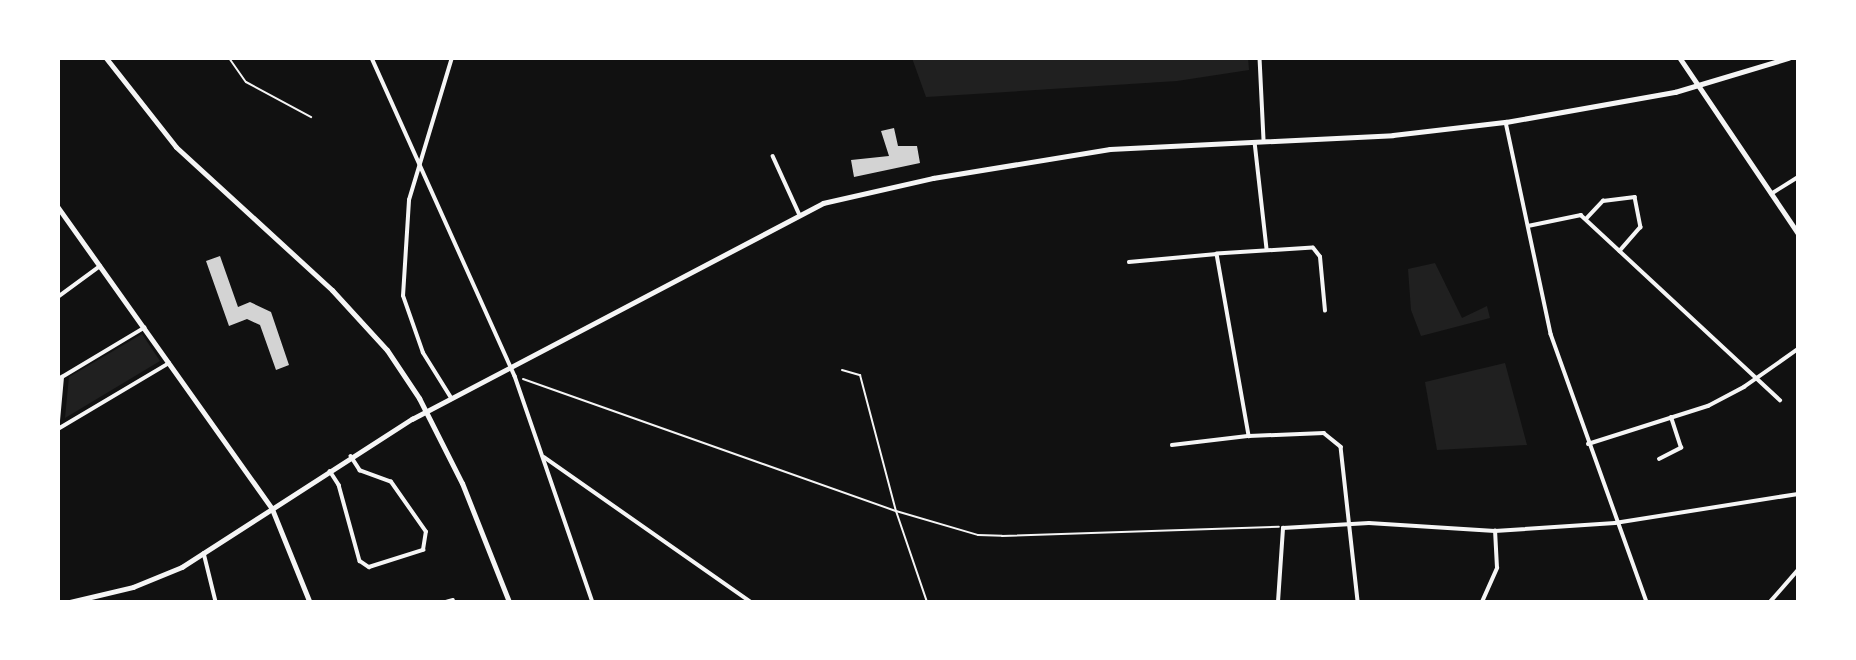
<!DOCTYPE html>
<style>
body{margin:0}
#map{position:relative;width:1856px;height:660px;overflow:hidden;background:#111;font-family:Barlow,sans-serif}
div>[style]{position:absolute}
.green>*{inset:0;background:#202020}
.building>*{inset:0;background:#d3d3d3}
.path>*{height:2px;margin:-1px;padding:0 1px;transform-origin:1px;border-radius:1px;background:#f5f5f5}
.service>*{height:2px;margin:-1px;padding:0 1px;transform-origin:1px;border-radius:1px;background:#f5f5f5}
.minor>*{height:3.5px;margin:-1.75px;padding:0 1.75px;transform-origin:1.75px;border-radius:1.75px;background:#f5f5f5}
.tertiary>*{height:4.5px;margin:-2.25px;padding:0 2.25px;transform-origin:2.25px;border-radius:2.25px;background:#f5f5f5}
.secondary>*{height:5px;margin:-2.5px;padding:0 2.5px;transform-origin:2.5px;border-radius:2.5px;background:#f5f5f5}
span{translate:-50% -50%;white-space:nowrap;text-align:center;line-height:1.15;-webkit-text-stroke:6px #fff;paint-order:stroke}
.frame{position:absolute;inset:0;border:60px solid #fff;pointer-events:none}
</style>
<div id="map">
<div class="green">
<i style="clip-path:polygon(912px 58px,1248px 58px,1249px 70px,1177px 81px,926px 97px)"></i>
<i style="clip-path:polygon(1435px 263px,1462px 318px,1487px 306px,1490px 318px,1421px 336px,1411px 310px,1408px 269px)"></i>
<i style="clip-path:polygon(142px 334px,160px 361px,65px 418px,69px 377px)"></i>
<i style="clip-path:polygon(1505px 363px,1527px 445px,1437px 450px,1425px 382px)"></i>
</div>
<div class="building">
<i style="clip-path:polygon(894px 128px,898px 146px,917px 146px,920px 163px,854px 177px,851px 160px,889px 156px,881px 131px)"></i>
<i style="clip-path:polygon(220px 256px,238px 307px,250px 302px,271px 312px,289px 365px,276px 370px,260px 325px,247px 319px,229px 326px,206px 261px)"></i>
</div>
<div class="path">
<i style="left:842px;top:370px;width:19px;rotate:16deg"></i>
<i style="left:860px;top:375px;width:141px;rotate:75.2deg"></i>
<i style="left:896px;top:511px;width:85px;rotate:16.3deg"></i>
<i style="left:978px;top:535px;width:24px;rotate:2deg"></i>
<i style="left:1002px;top:536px;width:277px;rotate:-1.9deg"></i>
<i style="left:523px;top:379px;width:396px;rotate:19.5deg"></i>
<i style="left:896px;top:511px;width:96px;rotate:71.2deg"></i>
</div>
<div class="service">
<i style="left:229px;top:58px;width:29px;rotate:55deg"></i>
<i style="left:246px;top:82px;width:74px;rotate:28.3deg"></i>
</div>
<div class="minor">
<i style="left:372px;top:58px;width:349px;rotate:65.8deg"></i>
<i style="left:515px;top:376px;width:239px;rotate:71deg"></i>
<i style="left:1260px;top:58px;width:83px;rotate:87.2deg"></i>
<i style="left:1506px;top:122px;width:217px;rotate:78deg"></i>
<i style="left:1551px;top:334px;width:285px;rotate:70.3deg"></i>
<i style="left:1255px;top:142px;width:108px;rotate:83.6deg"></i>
<i style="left:773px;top:156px;width:63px;rotate:65.5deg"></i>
<i style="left:1771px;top:194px;width:32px;rotate:-32deg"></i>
<i style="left:1586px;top:219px;width:25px;rotate:-47deg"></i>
<i style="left:1603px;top:201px;width:32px;rotate:-7deg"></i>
<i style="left:1635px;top:197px;width:31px;rotate:79deg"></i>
<i style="left:1641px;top:227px;width:32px;rotate:131deg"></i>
<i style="left:1528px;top:226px;width:54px;rotate:-11.7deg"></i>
<i style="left:1581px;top:215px;width:272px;rotate:42.9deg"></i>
<i style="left:1129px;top:262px;width:88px;rotate:-5.2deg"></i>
<i style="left:58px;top:297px;width:52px;rotate:-36.4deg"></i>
<i style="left:1325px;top:311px;width:54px;rotate:-95.3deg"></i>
<i style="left:1320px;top:257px;width:11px;rotate:-128deg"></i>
<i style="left:1313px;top:248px;width:96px;rotate:176.4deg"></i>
<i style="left:1217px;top:254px;width:185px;rotate:80deg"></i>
<i style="left:1249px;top:436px;width:75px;rotate:-2.3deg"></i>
<i style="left:1324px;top:433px;width:22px;rotate:39deg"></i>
<i style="left:1341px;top:447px;width:156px;rotate:83.7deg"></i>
<i style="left:451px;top:398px;width:53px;rotate:-121.9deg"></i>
<i style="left:423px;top:353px;width:60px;rotate:-109.3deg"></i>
<i style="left:403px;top:296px;width:96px;rotate:-86.4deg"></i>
<i style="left:409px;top:200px;width:148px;rotate:-73.2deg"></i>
<i style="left:58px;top:421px;width:44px;rotate:-84.8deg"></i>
<i style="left:62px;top:377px;width:96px;rotate:-30.9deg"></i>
<i style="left:58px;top:429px;width:129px;rotate:-30.7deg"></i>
<i style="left:1588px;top:444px;width:126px;rotate:-17.6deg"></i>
<i style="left:1708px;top:406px;width:41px;rotate:-27.8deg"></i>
<i style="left:1744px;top:387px;width:66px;rotate:-35.1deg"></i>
<i style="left:1172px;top:445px;width:78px;rotate:-6.7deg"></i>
<i style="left:544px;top:457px;width:253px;rotate:35deg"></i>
<i style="left:1659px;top:459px;width:25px;rotate:-27deg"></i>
<i style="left:1681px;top:448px;width:32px;rotate:-108deg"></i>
<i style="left:330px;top:471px;width:17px;rotate:57deg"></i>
<i style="left:339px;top:485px;width:79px;rotate:74.6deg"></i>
<i style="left:360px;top:561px;width:11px;rotate:34deg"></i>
<i style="left:369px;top:567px;width:57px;rotate:-17.5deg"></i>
<i style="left:423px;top:550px;width:18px;rotate:-81deg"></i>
<i style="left:426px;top:532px;width:61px;rotate:-125deg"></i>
<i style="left:391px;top:482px;width:33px;rotate:-160deg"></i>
<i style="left:360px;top:471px;width:17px;rotate:-123deg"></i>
<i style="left:204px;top:553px;width:50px;rotate:76.2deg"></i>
<i style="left:446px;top:602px;width:7px;rotate:-16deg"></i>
<i style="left:1278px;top:602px;width:74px;rotate:-86.1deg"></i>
<i style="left:1283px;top:528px;width:86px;rotate:-3.3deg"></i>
<i style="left:1369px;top:523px;width:126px;rotate:3.6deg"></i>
<i style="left:1495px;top:531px;width:120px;rotate:-3.8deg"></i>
<i style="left:1615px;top:523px;width:185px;rotate:-9deg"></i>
<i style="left:1482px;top:602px;width:37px;rotate:-66deg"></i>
<i style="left:1497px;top:568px;width:37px;rotate:-93deg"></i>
<i style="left:1770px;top:602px;width:43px;rotate:-48.8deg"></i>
</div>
<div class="tertiary">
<i style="left:1680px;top:58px;width:211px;rotate:56deg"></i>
<i style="left:58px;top:207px;width:369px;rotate:54.6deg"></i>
<i style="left:272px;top:508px;width:101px;rotate:68deg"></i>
<i style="left:58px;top:602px;width:8px"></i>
<i style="left:70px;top:602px;width:65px;rotate:-13.4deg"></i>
<i style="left:133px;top:587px;width:53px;rotate:-22.2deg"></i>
<i style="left:182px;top:567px;width:274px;rotate:-32.8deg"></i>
<i style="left:412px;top:419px;width:464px;rotate:-27.7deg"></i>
<i style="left:823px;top:203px;width:113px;rotate:-12.8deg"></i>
<i style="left:933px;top:178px;width:179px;rotate:-9.3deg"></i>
<i style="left:1110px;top:149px;width:283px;rotate:-2.8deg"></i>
<i style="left:1393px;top:135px;width:114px;rotate:-6.6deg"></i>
<i style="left:1506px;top:122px;width:172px;rotate:-10.1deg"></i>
<i style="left:1675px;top:92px;width:118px;rotate:-16.7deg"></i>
</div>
<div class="secondary">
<i style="left:106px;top:58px;width:113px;rotate:51.8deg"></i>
<i style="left:176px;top:147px;width:212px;rotate:42.5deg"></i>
<i style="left:332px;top:290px;width:81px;rotate:47.5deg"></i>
<i style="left:387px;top:350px;width:58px;rotate:56.3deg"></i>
<i style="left:419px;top:398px;width:95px;rotate:63.2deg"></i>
<i style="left:462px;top:483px;width:128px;rotate:68.4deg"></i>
</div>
<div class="frame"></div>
</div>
